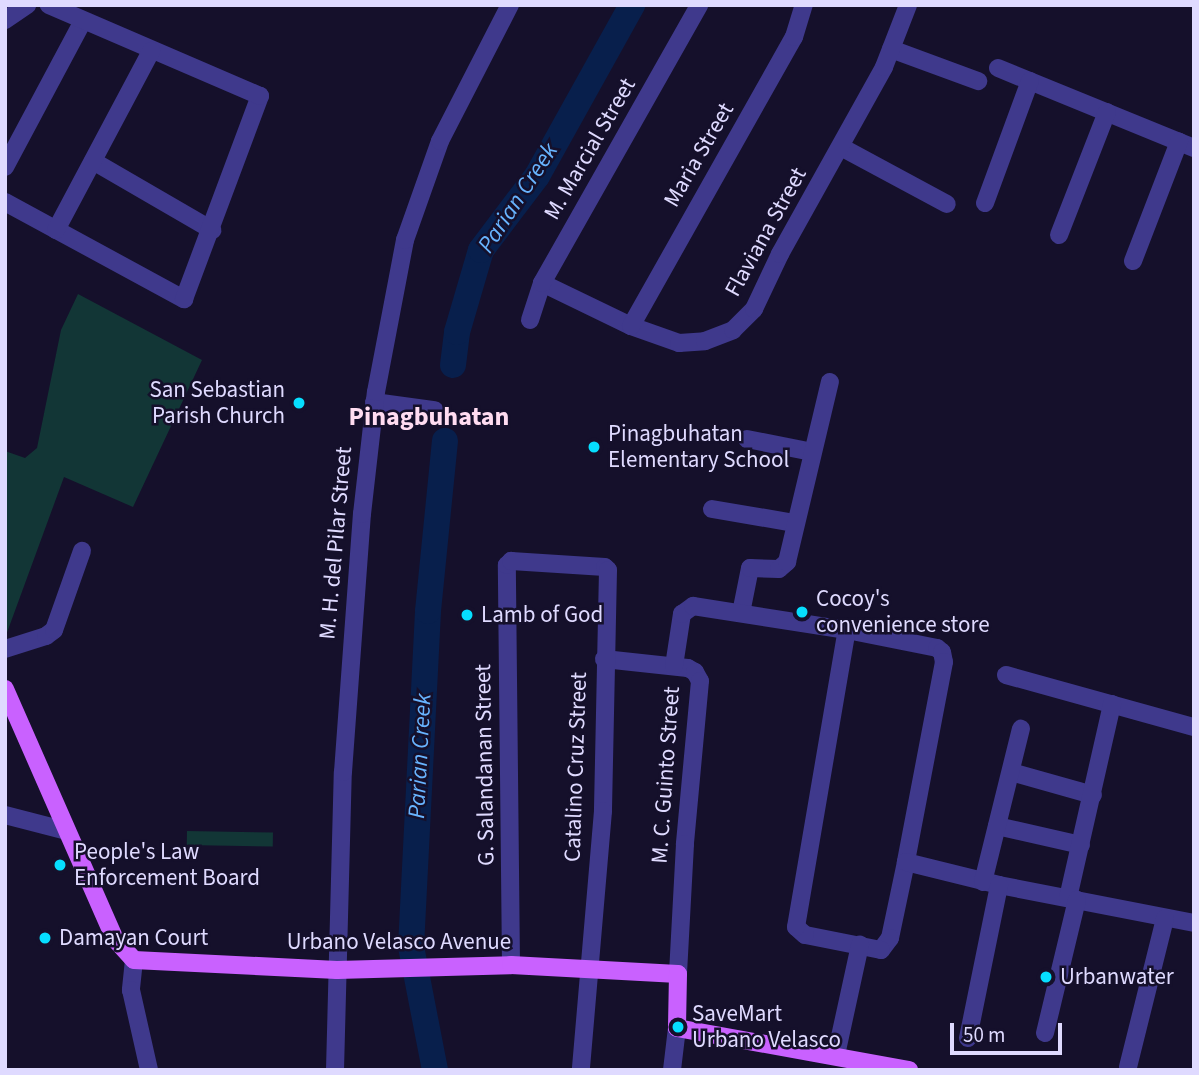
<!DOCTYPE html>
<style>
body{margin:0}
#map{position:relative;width:1199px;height:1075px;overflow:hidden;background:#15102b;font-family:"Source Sans 3",sans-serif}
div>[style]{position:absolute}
.green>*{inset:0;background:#123636;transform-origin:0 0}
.river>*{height:26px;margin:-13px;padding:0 13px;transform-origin:13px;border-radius:13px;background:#081f4c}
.minor>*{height:18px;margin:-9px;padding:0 9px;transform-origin:9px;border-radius:9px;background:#3f398c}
.major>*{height:18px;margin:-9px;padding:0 9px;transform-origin:9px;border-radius:9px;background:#c961ff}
.dots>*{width:19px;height:19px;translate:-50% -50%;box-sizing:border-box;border:4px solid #15102b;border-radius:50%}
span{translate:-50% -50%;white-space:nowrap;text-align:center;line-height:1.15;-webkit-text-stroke:5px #15102b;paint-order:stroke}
.street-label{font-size:23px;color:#dfdaff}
.poi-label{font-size:23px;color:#dfdaff}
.right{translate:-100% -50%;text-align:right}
.left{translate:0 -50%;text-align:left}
.water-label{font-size:24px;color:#68b4ff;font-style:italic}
.quarter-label{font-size:26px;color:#ffdcf1;font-weight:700}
.frame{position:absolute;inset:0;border:7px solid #dfdaff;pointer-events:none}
.scale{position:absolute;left:950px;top:1023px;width:112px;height:32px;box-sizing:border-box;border:4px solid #dfdaff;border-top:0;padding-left:9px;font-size:21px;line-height:24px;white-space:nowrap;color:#dfdaff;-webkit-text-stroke:5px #15102b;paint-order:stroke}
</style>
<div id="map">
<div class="green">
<i style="clip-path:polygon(78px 294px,202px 360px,133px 507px,64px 477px,5px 638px,5px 451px,25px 458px,37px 448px,61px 330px)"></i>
<i style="left:187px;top:831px;width:86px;height:14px;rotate:1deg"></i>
</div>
<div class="river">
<i style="left:453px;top:365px;width:33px;rotate:-83deg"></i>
<i style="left:457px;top:332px;width:85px;rotate:-73.7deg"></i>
<i style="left:481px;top:250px;width:93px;rotate:-52.9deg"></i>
<i style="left:537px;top:176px;width:196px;rotate:-60.9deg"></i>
<i style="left:435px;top:1070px;width:125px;rotate:-101deg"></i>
<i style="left:411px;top:947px;width:336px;rotate:-87.1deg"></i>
<i style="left:428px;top:611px;width:171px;rotate:-84.3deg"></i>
</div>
<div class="minor">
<i style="left:5px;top:20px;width:27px;rotate:-34deg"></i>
<i style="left:891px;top:49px;width:93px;rotate:20.2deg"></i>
<i style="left:998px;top:68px;width:212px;rotate:22.2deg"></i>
<i style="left:841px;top:147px;width:120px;rotate:28.3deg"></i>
<i style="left:93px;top:161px;width:138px;rotate:30.1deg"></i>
<i style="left:5px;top:167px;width:166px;rotate:-61.9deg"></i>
<i style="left:5px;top:202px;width:204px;rotate:28.5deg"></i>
<i style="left:184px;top:299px;width:217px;rotate:-69.5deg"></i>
<i style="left:260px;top:96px;width:230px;rotate:-156.7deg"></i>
<i style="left:985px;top:203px;width:130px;rotate:-69.8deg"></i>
<i style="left:56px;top:230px;width:203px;rotate:-62deg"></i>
<i style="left:1059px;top:235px;width:132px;rotate:-68.7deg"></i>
<i style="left:1133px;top:261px;width:128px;rotate:-68.9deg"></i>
<i style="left:542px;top:283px;width:99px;rotate:25.8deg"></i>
<i style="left:631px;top:326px;width:51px;rotate:19.5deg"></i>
<i style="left:679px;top:343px;width:26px;rotate:-4deg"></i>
<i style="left:705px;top:341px;width:30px;rotate:-21deg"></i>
<i style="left:733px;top:330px;width:30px;rotate:-45deg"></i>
<i style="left:754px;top:309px;width:61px;rotate:-64.7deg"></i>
<i style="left:780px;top:254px;width:214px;rotate:-60.9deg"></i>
<i style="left:884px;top:67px;width:66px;rotate:-68.8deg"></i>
<i style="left:530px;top:320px;width:39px;rotate:-72deg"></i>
<i style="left:542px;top:283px;width:319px;rotate:-60.5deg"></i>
<i style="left:631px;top:326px;width:332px;rotate:-60.6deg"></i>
<i style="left:794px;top:37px;width:34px;rotate:-73deg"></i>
<i style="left:374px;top:402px;width:61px;rotate:7.6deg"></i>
<i style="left:747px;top:439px;width:66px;rotate:11.3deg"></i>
<i style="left:712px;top:509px;width:84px;rotate:9.6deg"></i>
<i style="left:741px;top:613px;width:46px;rotate:-78.7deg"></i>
<i style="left:750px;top:568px;width:29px;rotate:2deg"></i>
<i style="left:779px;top:569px;width:11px;rotate:-41deg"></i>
<i style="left:787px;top:562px;width:185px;rotate:-76.6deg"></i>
<i style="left:5px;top:649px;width:43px;rotate:-17.6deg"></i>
<i style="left:46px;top:636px;width:10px;rotate:-37deg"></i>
<i style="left:54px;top:630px;width:84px;rotate:-70.5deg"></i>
<i style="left:604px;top:659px;width:84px;rotate:6.1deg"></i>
<i style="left:688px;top:668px;width:8px;rotate:30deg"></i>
<i style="left:695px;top:672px;width:10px;rotate:61deg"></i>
<i style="left:700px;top:681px;width:164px;rotate:95.3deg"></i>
<i style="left:685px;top:844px;width:130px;rotate:93.1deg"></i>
<i style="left:674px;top:666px;width:53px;rotate:-81.3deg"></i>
<i style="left:682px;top:614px;width:14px;rotate:-36deg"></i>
<i style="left:693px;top:606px;width:156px;rotate:8.9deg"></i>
<i style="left:847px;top:630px;width:92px;rotate:11.3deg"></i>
<i style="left:937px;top:648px;width:6px;rotate:39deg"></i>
<i style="left:942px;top:652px;width:10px;rotate:79deg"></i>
<i style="left:944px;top:662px;width:204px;rotate:100.8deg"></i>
<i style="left:906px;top:862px;width:78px;rotate:101.9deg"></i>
<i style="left:890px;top:938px;width:15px;rotate:127deg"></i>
<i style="left:881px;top:950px;width:77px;rotate:-168.8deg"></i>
<i style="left:805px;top:935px;width:12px;rotate:-138deg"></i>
<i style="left:796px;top:927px;width:301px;rotate:-80.3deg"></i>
<i style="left:1006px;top:675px;width:195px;rotate:15.5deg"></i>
<i style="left:1011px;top:772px;width:85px;rotate:15.7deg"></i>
<i style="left:5px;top:815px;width:64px;rotate:14.5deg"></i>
<i style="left:997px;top:826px;width:86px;rotate:12.7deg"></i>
<i style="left:906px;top:862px;width:96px;rotate:13.9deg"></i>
<i style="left:999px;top:885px;width:199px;rotate:11deg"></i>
<i style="left:983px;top:882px;width:158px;rotate:-76.1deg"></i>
<i style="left:1068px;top:898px;width:199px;rotate:-77.2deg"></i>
<i style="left:134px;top:960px;width:30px;rotate:96deg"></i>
<i style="left:131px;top:990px;width:82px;rotate:77.3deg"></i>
<i style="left:511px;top:965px;width:400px;rotate:-90.6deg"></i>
<i style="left:507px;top:565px;width:6px;rotate:-45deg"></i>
<i style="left:511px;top:561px;width:94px;rotate:3.7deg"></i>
<i style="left:605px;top:567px;width:4px;rotate:45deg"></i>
<i style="left:608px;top:570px;width:241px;rotate:91.2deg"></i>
<i style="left:603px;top:811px;width:260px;rotate:94.9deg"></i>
<i style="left:1045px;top:1033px;width:137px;rotate:-76.5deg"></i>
<i style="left:968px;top:1038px;width:156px;rotate:-78.5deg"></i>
<i style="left:836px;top:1055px;width:113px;rotate:-77.7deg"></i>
<i style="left:1128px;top:1067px;width:153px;rotate:-76deg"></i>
<i style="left:335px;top:1070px;width:298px;rotate:-88.5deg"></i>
<i style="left:343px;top:772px;width:259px;rotate:-85.8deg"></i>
<i style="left:362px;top:514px;width:123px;rotate:-83.5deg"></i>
<i style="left:376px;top:392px;width:155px;rotate:-79.2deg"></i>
<i style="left:405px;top:240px;width:105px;rotate:-70.5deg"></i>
<i style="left:440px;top:141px;width:153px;rotate:-62.8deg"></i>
<i style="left:672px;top:1070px;width:42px;rotate:-83.2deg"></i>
</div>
<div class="major">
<i style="left:5px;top:689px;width:273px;rotate:66.3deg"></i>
<i style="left:115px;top:939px;width:28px;rotate:48deg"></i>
<i style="left:134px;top:960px;width:203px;rotate:2.8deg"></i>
<i style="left:337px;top:970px;width:174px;rotate:-1.6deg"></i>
<i style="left:511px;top:965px;width:167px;rotate:3.1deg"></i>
<i style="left:678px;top:974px;width:54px;rotate:91.1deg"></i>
<i style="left:677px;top:1028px;width:236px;rotate:10.3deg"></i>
</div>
<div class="dots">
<i style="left:299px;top:403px;background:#06deff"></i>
<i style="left:594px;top:447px;background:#06deff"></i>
<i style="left:802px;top:612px;background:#06deff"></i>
<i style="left:467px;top:615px;background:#06deff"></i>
<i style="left:60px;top:865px;background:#06deff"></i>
<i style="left:45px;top:938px;background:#06deff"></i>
<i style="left:1046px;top:977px;background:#06deff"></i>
<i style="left:678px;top:1027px;background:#06deff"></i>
</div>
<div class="street-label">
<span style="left:590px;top:149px;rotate:-60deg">M. Marcial Street</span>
<span style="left:699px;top:155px;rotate:-60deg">Maria Street</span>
<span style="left:766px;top:232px;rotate:-61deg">Flaviana Street</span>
<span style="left:336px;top:543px;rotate:-85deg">M. H. del Pilar Street</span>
<span style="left:485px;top:765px;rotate:-91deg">G. Salandanan Street</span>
<span style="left:576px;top:767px;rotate:-88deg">Catalino Cruz Street</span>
<span style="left:666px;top:775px;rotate:-86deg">M. C. Guinto Street</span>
<span style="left:399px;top:942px">Urbano Velasco Avenue</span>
</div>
<div class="poi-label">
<span class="right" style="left:285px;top:403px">San Sebastian<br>Parish Church</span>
<span class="left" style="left:608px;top:447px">Pinagbuhatan<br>Elementary School</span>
<span class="left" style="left:816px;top:612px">Cocoy's<br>convenience store</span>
<span class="left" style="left:481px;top:615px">Lamb of God</span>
<span class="left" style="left:74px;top:865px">People's Law<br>Enforcement Board</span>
<span class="left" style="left:59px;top:938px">Damayan Court</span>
<span class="left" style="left:1060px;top:977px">Urbanwater</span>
<span class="left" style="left:692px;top:1027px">SaveMart<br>Urbano Velasco</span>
</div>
<div class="water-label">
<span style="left:518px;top:198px;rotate:-57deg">Parian Creek</span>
<span style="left:420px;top:756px;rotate:-87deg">Parian Creek</span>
</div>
<div class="quarter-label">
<span style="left:429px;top:417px">Pinagbuhatan</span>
</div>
<div class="frame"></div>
<div class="scale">50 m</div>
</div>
